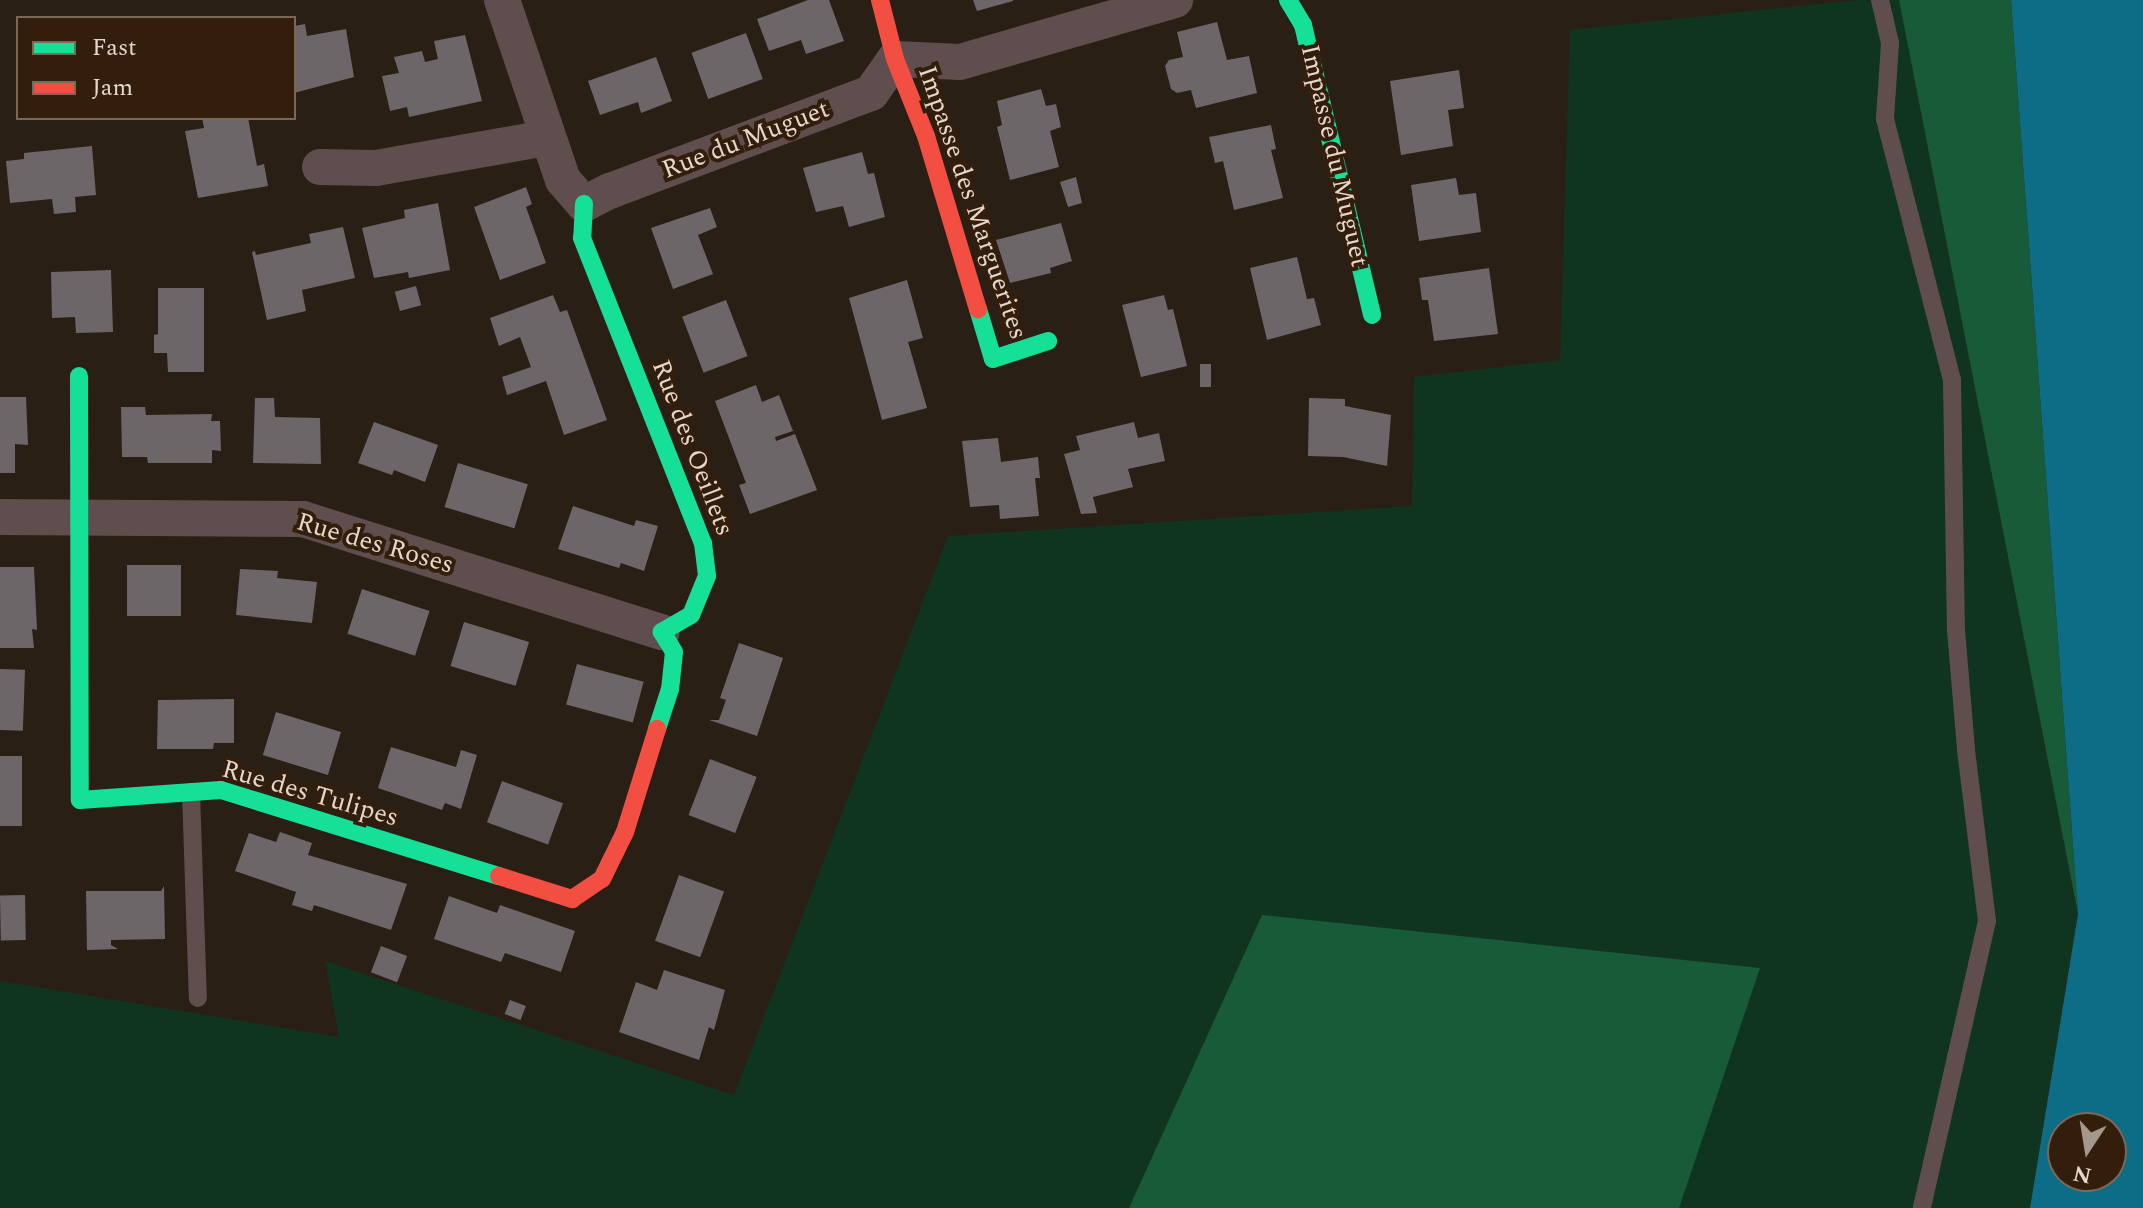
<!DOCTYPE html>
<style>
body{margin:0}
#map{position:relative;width:2143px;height:1208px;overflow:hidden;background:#2a1f15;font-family:Spectral,serif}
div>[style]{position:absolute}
.green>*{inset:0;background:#0f3520}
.forest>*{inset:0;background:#185b39}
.water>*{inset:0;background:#0d6d87}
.building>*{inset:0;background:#6d6668;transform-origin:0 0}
.lane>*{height:18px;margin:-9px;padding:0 9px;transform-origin:9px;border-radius:9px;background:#604d4d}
.street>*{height:36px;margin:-18px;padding:0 18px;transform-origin:18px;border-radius:18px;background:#604d4d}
.fast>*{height:18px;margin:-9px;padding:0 9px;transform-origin:9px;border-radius:9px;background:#16e098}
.jam>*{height:18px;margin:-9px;padding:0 9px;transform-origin:9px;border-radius:9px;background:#f24e42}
span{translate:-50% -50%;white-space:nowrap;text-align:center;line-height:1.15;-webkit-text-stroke:8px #331e0c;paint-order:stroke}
.street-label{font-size:26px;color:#e5d7cc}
.legend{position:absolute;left:16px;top:16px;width:280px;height:104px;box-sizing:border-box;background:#331e0c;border:2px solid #7a6859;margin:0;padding:10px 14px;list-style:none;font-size:24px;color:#e5d7cc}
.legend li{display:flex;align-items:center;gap:16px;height:40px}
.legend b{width:40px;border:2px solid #7a6859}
.north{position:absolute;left:2047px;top:1112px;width:80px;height:80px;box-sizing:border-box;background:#331e0c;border:2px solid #7a6859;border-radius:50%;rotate:192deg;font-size:22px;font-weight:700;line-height:32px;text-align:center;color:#e5d7cc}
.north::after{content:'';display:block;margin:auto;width:28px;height:36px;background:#a4978c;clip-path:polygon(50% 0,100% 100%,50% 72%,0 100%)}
</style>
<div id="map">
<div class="green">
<i style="clip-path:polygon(1857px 0,1899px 0,2078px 914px,2030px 1208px,0 1208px,0 981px,339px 1037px,325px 961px,734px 1095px,948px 536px,1412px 506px,1414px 377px,1560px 360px,1570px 30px)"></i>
</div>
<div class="forest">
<i style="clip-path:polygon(1899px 0,2011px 0,2078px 914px)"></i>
<i style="clip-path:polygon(1262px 915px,1760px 968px,1679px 1208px,1129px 1208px)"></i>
</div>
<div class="water">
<i style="clip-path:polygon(evenodd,2011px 0,2143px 0,2143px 1208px,2030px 1208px,2078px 914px,2011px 0,2063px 1128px,2111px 1128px,2111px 1176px,2063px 1176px,2063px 1128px)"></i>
</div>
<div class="building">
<i style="clip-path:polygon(808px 0,829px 0,844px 41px,806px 54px,801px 40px,769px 51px,757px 19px)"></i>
<i style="clip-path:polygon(973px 0,1013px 0,1013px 1px,977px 11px)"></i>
<i style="clip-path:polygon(1217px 22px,1227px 60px,1249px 56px,1257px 93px,1196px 108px,1191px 90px,1177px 93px,1171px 89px,1165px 66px,1169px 60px,1183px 57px,1177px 32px)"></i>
<i style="clip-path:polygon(305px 24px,307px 36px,346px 29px,354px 77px,294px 93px,294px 26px)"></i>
<i style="left:746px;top:33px;width:49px;height:58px;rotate:70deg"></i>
<i style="clip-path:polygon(465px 35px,482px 101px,409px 117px,407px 107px,390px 111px,382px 76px,399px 73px,394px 57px,422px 51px,425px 62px,438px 59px,434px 41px)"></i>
<i style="clip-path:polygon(656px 57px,672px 101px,641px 113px,638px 102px,600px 115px,588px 81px)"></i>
<i style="clip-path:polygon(1459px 70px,1464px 108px,1448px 110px,1453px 146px,1401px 155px,1390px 81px)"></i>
<i style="clip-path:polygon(1041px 89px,1046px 106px,1056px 104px,1061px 127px,1050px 131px,1059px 167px,1010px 180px,997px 127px,1002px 125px,997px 101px)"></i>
<i style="clip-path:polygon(202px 118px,248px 118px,257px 166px,264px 164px,268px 186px,198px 198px,185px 131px,204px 128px)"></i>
<i style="clip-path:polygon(1271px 125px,1276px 149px,1271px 150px,1283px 198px,1234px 210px,1223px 161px,1215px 163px,1209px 137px)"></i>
<i style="clip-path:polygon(92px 146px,96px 195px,75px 197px,76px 212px,54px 214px,52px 199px,10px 203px,6px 161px,24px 159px,24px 153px)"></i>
<i style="clip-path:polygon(862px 152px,868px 174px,874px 173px,885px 217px,849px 227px,843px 206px,816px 212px,803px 168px)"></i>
<i style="clip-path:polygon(1076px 177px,1082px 203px,1068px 207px,1060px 182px)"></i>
<i style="clip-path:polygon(1456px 178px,1459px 195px,1476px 193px,1481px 232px,1419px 241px,1411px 185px)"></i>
<i style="clip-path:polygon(526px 187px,532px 204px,526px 207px,546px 263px,500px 280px,474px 207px)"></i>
<i style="clip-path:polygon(438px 203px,450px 270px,409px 278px,408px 272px,374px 278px,362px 228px,405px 218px,404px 210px)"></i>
<i style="clip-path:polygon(710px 208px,717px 227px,698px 235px,713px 274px,673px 289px,651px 228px)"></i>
<i style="clip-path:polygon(1061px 223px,1072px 261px,1050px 268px,1051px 273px,1010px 283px,996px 240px)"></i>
<i style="clip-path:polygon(343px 227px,355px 278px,302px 290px,306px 311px,267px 320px,252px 252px,255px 251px,256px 255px,311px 243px,309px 234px)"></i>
<i style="clip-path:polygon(1297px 257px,1307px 299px,1314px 298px,1321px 325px,1267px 340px,1250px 268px)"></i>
<i style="clip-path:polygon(1489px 268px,1498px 334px,1434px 341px,1428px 300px,1422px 300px,1419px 278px)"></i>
<i style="clip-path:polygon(111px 270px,113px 332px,76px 333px,75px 317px,52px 318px,51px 272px)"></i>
<i style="clip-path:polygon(907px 280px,923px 338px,908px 342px,927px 408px,882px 420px,849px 298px)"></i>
<i style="left:416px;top:286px;width:20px;height:22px;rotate:75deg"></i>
<i style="clip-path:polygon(158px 288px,204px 288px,204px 372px,168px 372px,167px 353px,154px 353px,154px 335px,158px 334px)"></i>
<i style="clip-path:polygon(553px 295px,560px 312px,567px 310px,607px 420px,564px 435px,546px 381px,507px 395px,502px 377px,531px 367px,520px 337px,499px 346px,490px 318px)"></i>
<i style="clip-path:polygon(1164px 295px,1168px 310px,1173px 309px,1187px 366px,1141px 377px,1122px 305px)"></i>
<i style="left:726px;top:300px;width:60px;height:47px;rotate:69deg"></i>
<i style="left:1200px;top:364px;width:11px;height:23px"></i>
<i style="clip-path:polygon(756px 385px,762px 402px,779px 395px,793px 431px,775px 437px,776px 441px,795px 434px,817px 490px,750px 514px,739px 485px,746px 483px,715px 401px)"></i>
<i style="clip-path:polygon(0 397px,26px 397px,28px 445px,15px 444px,15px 473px,0 473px)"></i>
<i style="clip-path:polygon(255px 398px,274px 398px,275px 417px,320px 418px,321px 464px,253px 463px)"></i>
<i style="clip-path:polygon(1309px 398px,1345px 399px,1345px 406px,1391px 415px,1387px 466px,1343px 457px,1308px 456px)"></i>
<i style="clip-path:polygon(121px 407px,145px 407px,146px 415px,212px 414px,211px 421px,220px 421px,221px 451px,212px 450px,212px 463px,148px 463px,147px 457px,122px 457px)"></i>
<i style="clip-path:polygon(374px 422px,438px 445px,425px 482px,394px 470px,392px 475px,358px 463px)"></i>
<i style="clip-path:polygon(1134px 422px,1138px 438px,1159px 433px,1165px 461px,1128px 469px,1133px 487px,1093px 497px,1097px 513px,1081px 514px,1064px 454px,1080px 450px,1076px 436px)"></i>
<i style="clip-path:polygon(998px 438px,1001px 462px,1038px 457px,1040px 478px,1035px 478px,1039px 516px,1000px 519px,999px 505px,970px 507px,962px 441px)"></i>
<i style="left:458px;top:463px;width:73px;height:46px;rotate:17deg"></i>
<i style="clip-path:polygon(573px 506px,634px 526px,636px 520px,658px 526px,644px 571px,621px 563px,619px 568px,558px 549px)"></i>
<i style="left:127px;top:565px;width:54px;height:51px"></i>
<i style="clip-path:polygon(0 567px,34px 567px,37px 630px,32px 629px,34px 648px,0 648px)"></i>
<i style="clip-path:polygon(240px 569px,278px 571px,277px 578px,317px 582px,312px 623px,236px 615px)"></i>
<i style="left:362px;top:589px;width:71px;height:47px;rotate:18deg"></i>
<i style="left:464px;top:622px;width:68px;height:46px;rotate:17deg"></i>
<i style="clip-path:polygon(739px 643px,783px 658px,757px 736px,709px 720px,719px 720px,726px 700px,720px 698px)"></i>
<i style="left:577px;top:664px;width:69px;height:42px;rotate:15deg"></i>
<i style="left:0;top:669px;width:25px;height:61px;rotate:2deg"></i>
<i style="clip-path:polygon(234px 699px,234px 743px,214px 743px,213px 749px,157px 749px,158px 700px)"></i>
<i style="left:276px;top:712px;width:68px;height:45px;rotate:17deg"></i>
<i style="clip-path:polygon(391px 747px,456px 767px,461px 750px,477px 755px,461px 809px,445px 803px,442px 810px,378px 788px)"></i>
<i style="left:0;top:756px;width:22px;height:70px"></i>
<i style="left:710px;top:759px;width:50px;height:60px;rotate:21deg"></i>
<i style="left:502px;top:781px;width:65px;height:44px;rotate:20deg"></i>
<i style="clip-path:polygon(280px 832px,312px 843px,308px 855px,407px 884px,391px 930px,314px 905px,312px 911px,292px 905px,296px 892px,235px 871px,249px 833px,276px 842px)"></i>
<i style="left:679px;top:875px;width:48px;height:70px;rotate:20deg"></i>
<i style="clip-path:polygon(164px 886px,165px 939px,111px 940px,111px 945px,118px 949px,87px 950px,86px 891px,161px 891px)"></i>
<i style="left:25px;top:895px;width:45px;height:25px;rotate:89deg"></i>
<i style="clip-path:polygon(449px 896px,497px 913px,500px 905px,575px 931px,561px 972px,505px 953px,501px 962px,434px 939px)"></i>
<i style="left:381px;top:946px;width:28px;height:28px;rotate:21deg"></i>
<i style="clip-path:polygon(664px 970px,725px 990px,714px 1030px,709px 1027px,699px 1060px,619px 1032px,636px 982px,657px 990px)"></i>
<i style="left:510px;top:1000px;width:17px;height:15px;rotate:21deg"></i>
</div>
<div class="lane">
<i style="left:1880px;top:0;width:44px;rotate:76.9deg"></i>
<i style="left:1890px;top:43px;width:76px;rotate:93.8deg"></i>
<i style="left:1885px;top:119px;width:269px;rotate:75.6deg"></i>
<i style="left:1952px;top:380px;width:250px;rotate:89.1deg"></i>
<i style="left:1956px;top:630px;width:120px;rotate:85.2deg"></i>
<i style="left:1966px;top:750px;width:172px;rotate:83deg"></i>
<i style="left:1987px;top:921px;width:294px;rotate:102.8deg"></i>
<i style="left:191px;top:792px;width:206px;rotate:88.1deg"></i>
</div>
<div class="street">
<i style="left:502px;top:0;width:190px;rotate:71.3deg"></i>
<i style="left:563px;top:180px;width:32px;rotate:49deg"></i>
<i style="left:584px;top:204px;width:29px;rotate:-27deg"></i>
<i style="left:610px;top:191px;width:279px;rotate:-20.6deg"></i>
<i style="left:871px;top:93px;width:42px;rotate:-54.8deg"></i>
<i style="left:895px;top:59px;width:65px;rotate:2.6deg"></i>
<i style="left:960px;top:62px;width:224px;rotate:-16.1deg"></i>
<i style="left:320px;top:167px;width:56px;rotate:1deg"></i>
<i style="left:376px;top:168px;width:173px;rotate:-10deg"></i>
<i style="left:0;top:517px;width:303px;rotate:0.4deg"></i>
<i style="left:303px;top:519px;width:376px;rotate:17.5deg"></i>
</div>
<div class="fast">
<i style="left:1288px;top:0;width:29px;rotate:59deg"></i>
<i style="left:1303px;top:25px;width:298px;rotate:76.6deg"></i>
<i style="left:584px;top:204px;width:34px;rotate:93deg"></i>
<i style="left:582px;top:238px;width:328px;rotate:68.4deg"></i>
<i style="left:703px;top:543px;width:33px;rotate:83deg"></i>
<i style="left:707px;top:576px;width:42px;rotate:112.3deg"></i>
<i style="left:691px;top:615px;width:34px;rotate:150deg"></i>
<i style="left:662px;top:632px;width:23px;rotate:59deg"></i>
<i style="left:674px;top:652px;width:37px;rotate:96deg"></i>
<i style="left:670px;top:689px;width:42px;rotate:108deg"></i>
<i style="left:978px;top:309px;width:52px;rotate:73.3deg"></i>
<i style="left:993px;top:359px;width:58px;rotate:-18.1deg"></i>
<i style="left:79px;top:376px;width:424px;rotate:89.9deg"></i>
<i style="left:80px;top:800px;width:141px;rotate:-4.1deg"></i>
<i style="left:221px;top:790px;width:291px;rotate:17.2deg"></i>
</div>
<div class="jam">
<i style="left:880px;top:0;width:61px;rotate:75.7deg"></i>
<i style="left:895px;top:59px;width:83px;rotate:68.1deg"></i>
<i style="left:926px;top:136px;width:181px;rotate:73.3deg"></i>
<i style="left:499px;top:876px;width:77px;rotate:17.5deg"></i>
<i style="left:572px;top:899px;width:36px;rotate:-34deg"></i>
<i style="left:602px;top:879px;width:52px;rotate:-63.9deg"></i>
<i style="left:625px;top:832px;width:108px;rotate:-72.7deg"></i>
</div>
<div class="street-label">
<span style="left:746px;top:140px;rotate:-21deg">Rue du Muguet</span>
<span style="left:1334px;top:156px;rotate:77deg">Impasse du Muguet</span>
<span style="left:972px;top:203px;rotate:71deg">Impasse des Marguerites</span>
<span style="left:692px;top:448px;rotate:69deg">Rue des Oeillets</span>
<span style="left:375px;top:544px;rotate:16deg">Rue des Roses</span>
<span style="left:310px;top:794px;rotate:16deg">Rue des Tulipes</span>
</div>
<ul class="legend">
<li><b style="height:10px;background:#16e098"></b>Fast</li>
<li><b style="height:10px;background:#f24e42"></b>Jam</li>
</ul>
<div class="north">N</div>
</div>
